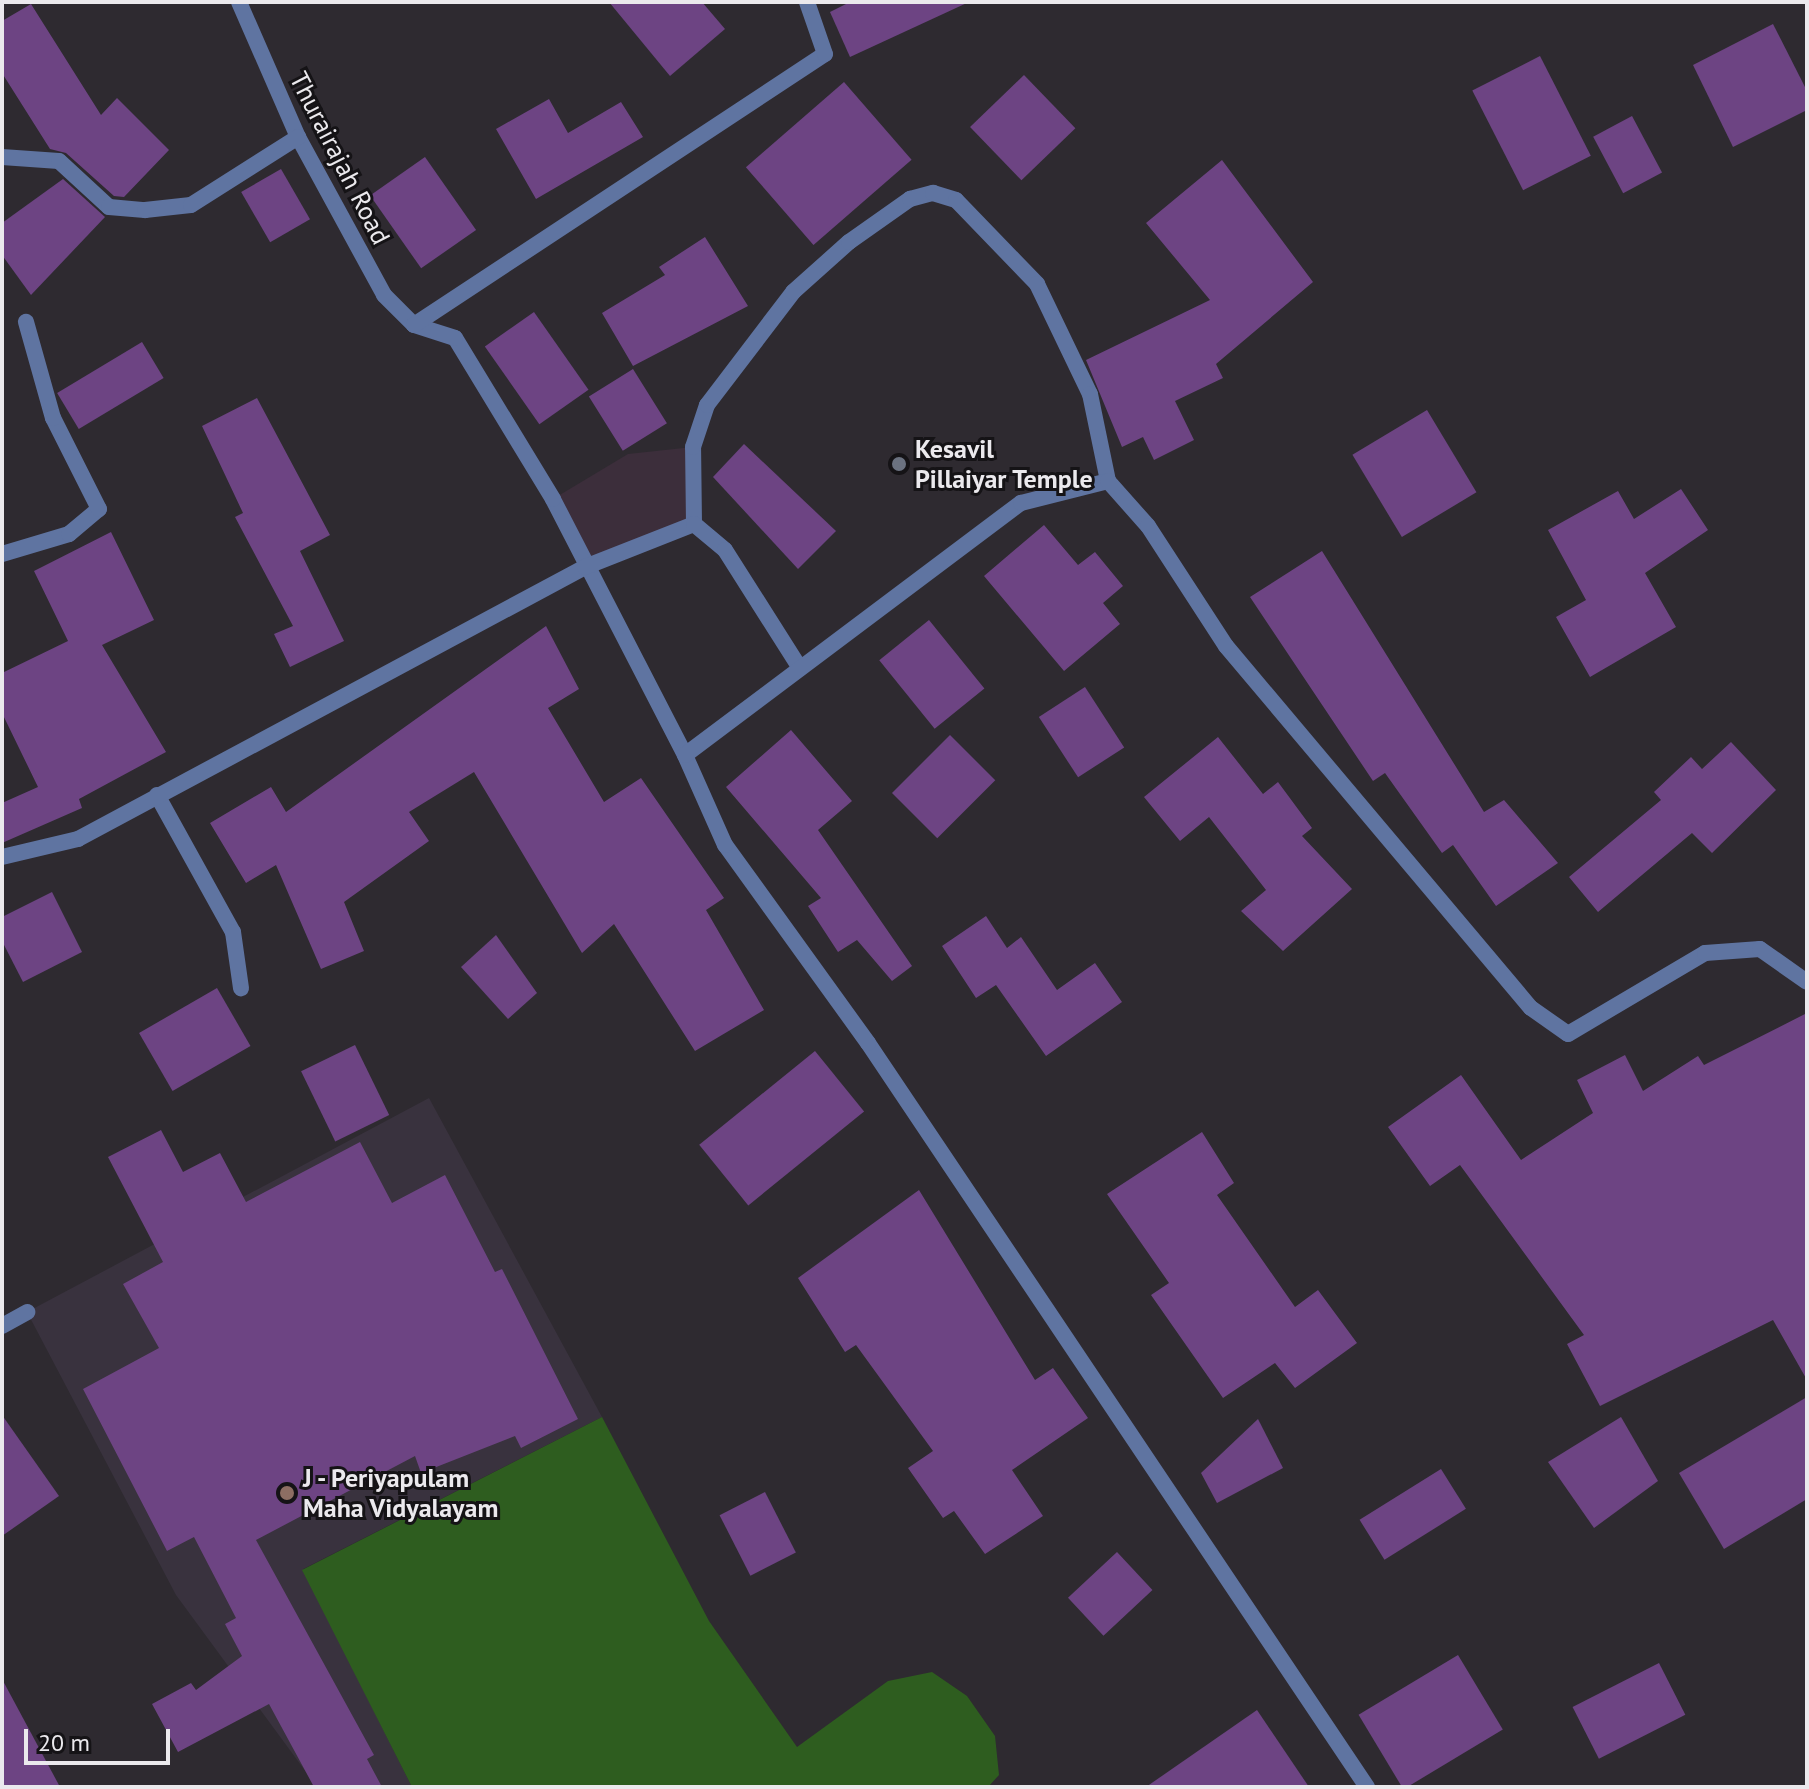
<!DOCTYPE html>
<style>
body{margin:0}
#map{position:relative;width:1809px;height:1789px;overflow:hidden;background:#2e2a30;font-family:"PT Sans",sans-serif}
div>[style]{position:absolute}
.built>*{inset:0;background:#39323e}
.industrial>*{inset:0;background:#3c2e3b}
.green>*{inset:0;background:#2e5d1f}
.building>*{inset:0;background:#6d4483;transform-origin:0 0}
.service>*{height:16px;margin:-8px;padding:0 8px;transform-origin:8px;border-radius:8px;background:#5f74a1}
.minor>*{height:16px;margin:-8px;padding:0 8px;transform-origin:8px;border-radius:8px;background:#5f74a1}
.dots>*{width:22px;height:22px;translate:-50% -50%;box-sizing:border-box;border:4px solid #151316;border-radius:50%}
span{translate:-50% -50%;white-space:nowrap;text-align:center;line-height:1.15;-webkit-text-stroke:6px #151316;paint-order:stroke}
.street-label{font-size:26px;color:#ebe9ed}
.poi-label{font-size:26px;color:#ebe9ed;font-weight:700}
.left{translate:0 -50%;text-align:left}
.frame{position:absolute;inset:0;border:4px solid #ebe9ed;pointer-events:none}
.scale{position:absolute;left:24px;top:1729px;width:146px;height:36px;box-sizing:border-box;border:4px solid #ebe9ed;border-top:0;padding-left:10px;font-size:24px;line-height:28px;white-space:nowrap;color:#ebe9ed;-webkit-text-stroke:6px #151316;paint-order:stroke}
</style>
<div id="map">
<div class="built">
<i style="clip-path:polygon(429px 1098px,602px 1417px,303px 1569px,412px 1787px,317px 1787px,176px 1595px,27px 1312px)"></i>
</div>
<div class="industrial">
<i style="clip-path:polygon(693px 447px,694px 524px,585px 567px,553px 499px,628px 454px)"></i>
</div>
<div class="green">
<i style="clip-path:polygon(602px 1417px,709px 1621px,797px 1747px,888px 1681px,932px 1672px,967px 1696px,995px 1736px,999px 1775px,988px 1787px,412px 1787px,302px 1570px)"></i>
</div>
<div class="building">
<i style="clip-path:polygon(609px 2px,702px 2px,725px 29px,670px 76px)"></i>
<i style="clip-path:polygon(850px 2px,969px 2px,850px 57px,830px 12px)"></i>
<i style="clip-path:polygon(31px 4px,101px 115px,117px 98px,169px 150px,124px 197px,114px 196px,66px 153px,50px 149px,2px 73px,2px 21px)"></i>
<i style="clip-path:polygon(1773px 24px,1807px 91px,1807px 110px,1733px 147px,1693px 65px)"></i>
<i style="left:1540px;top:56px;width:112px;height:76px;rotate:63deg"></i>
<i style="left:1024px;top:75px;width:74px;height:75px;rotate:46deg"></i>
<i style="left:844px;top:82px;width:103px;height:130px;rotate:49deg"></i>
<i style="clip-path:polygon(549px 99px,568px 133px,621px 102px,643px 137px,536px 199px,496px 129px)"></i>
<i style="left:1632px;top:116px;width:64px;height:44px;rotate:62deg"></i>
<i style="left:425px;top:157px;width:89px;height:67px;rotate:55deg"></i>
<i style="clip-path:polygon(1222px 160px,1313px 282px,1216px 364px,1223px 378px,1175px 401px,1194px 440px,1154px 460px,1143px 437px,1122px 447px,1086px 360px,1210px 300px,1146px 223px)"></i>
<i style="left:281px;top:169px;width:58px;height:46px;rotate:60deg"></i>
<i style="clip-path:polygon(63px 179px,105px 217px,31px 295px,2px 255px,2px 223px)"></i>
<i style="clip-path:polygon(705px 237px,748px 306px,633px 366px,602px 313px,665px 275px,659px 267px)"></i>
<i style="left:534px;top:312px;width:95px;height:60px;rotate:55deg"></i>
<i style="left:142px;top:342px;width:42px;height:99px;rotate:59deg"></i>
<i style="left:633px;top:369px;width:64px;height:52px;rotate:58deg"></i>
<i style="clip-path:polygon(257px 398px,330px 535px,300px 551px,344px 641px,290px 667px,274px 634px,293px 626px,235px 517px,243px 513px,202px 426px)"></i>
<i style="left:1427px;top:410px;width:96px;height:87px;rotate:59deg"></i>
<i style="clip-path:polygon(744px 444px,836px 531px,798px 569px,713px 477px)"></i>
<i style="clip-path:polygon(1681px 489px,1708px 530px,1645px 573px,1676px 627px,1590px 677px,1556px 617px,1586px 600px,1548px 530px,1618px 491px,1634px 519px)"></i>
<i style="clip-path:polygon(1044px 525px,1078px 565px,1095px 552px,1123px 586px,1103px 603px,1120px 624px,1064px 671px,984px 576px)"></i>
<i style="clip-path:polygon(111px 532px,154px 620px,102px 645px,166px 752px,79px 799px,82px 808px,2px 843px,2px 803px,38px 787px,2px 713px,2px 673px,68px 641px,34px 571px)"></i>
<i style="clip-path:polygon(1322px 551px,1484px 812px,1504px 800px,1558px 863px,1496px 906px,1453px 845px,1442px 853px,1385px 773px,1373px 781px,1250px 597px)"></i>
<i style="left:929px;top:620px;width:88px;height:64px;rotate:51deg"></i>
<i style="clip-path:polygon(546px 626px,579px 689px,548px 708px,604px 802px,641px 778px,724px 898px,706px 910px,764px 1010px,695px 1051px,614px 924px,582px 953px,474px 772px,409px 812px,429px 841px,344px 902px,364px 951px,321px 969px,276px 865px,246px 883px,210px 823px,271px 787px,286px 812px)"></i>
<i style="left:1085px;top:687px;width:72px;height:55px;rotate:57deg"></i>
<i style="clip-path:polygon(791px 730px,852px 801px,818px 830px,912px 966px,892px 981px,857px 940px,838px 952px,808px 906px,821px 898px,726px 787px)"></i>
<i style="left:950px;top:735px;width:64px;height:82px;rotate:45deg"></i>
<i style="clip-path:polygon(1218px 737px,1263px 794px,1278px 782px,1312px 828px,1302px 836px,1352px 889px,1283px 951px,1241px 911px,1266px 890px,1209px 817px,1180px 841px,1144px 797px)"></i>
<i style="clip-path:polygon(1731px 742px,1776px 790px,1712px 853px,1692px 833px,1598px 912px,1569px 877px,1661px 800px,1654px 792px,1691px 757px,1702px 769px)"></i>
<i style="clip-path:polygon(52px 892px,82px 952px,23px 982px,2px 941px,2px 917px)"></i>
<i style="clip-path:polygon(986px 916px,1007px 948px,1021px 937px,1057px 990px,1095px 963px,1122px 1002px,1046px 1056px,996px 985px,976px 998px,942px 946px)"></i>
<i style="clip-path:polygon(496px 935px,537px 993px,508px 1019px,461px 967px)"></i>
<i style="left:217px;top:988px;width:67px;height:90px;rotate:60deg"></i>
<i style="clip-path:polygon(1807px 1013px,1807px 1380px,1773px 1320px,1600px 1406px,1567px 1344px,1584px 1335px,1460px 1165px,1430px 1186px,1388px 1127px,1461px 1075px,1521px 1160px,1593px 1113px,1577px 1080px,1625px 1055px,1643px 1091px,1698px 1056px,1704px 1065px)"></i>
<i style="left:355px;top:1045px;width:78px;height:60px;rotate:64deg"></i>
<i style="left:815px;top:1051px;width:78px;height:149px;rotate:51deg"></i>
<i style="clip-path:polygon(161px 1130px,183px 1172px,220px 1153px,246px 1202px,360px 1142px,392px 1203px,445px 1175px,495px 1272px,502px 1269px,578px 1419px,521px 1448px,515px 1436px,421px 1473px,415px 1456px,256px 1540px,374px 1755px,367px 1759px,382px 1787px,314px 1787px,269px 1704px,178px 1752px,152px 1704px,191px 1683px,196px 1690px,242px 1656px,225px 1624px,236px 1618px,194px 1537px,167px 1551px,83px 1389px,159px 1348px,123px 1284px,163px 1262px,108px 1157px)"></i>
<i style="clip-path:polygon(1202px 1132px,1234px 1183px,1217px 1195px,1295px 1307px,1318px 1290px,1357px 1343px,1295px 1388px,1275px 1363px,1223px 1398px,1151px 1295px,1169px 1283px,1107px 1194px)"></i>
<i style="clip-path:polygon(919px 1190px,1035px 1380px,1053px 1368px,1088px 1418px,1012px 1470px,1043px 1516px,985px 1554px,954px 1511px,943px 1518px,908px 1468px,933px 1451px,856px 1345px,845px 1352px,798px 1278px)"></i>
<i style="clip-path:polygon(1807px 1397px,1807px 1499px,1724px 1549px,1679px 1473px)"></i>
<i style="clip-path:polygon(2px 1415px,59px 1496px,2px 1536px)"></i>
<i style="clip-path:polygon(1621px 1417px,1658px 1481px,1594px 1528px,1548px 1462px)"></i>
<i style="clip-path:polygon(1258px 1419px,1283px 1468px,1217px 1503px,1201px 1473px)"></i>
<i style="left:1441px;top:1469px;width:47px;height:96px;rotate:58deg"></i>
<i style="left:765px;top:1492px;width:68px;height:51px;rotate:63deg"></i>
<i style="left:1117px;top:1552px;width:52px;height:67px;rotate:47deg"></i>
<i style="left:1458px;top:1655px;width:87px;height:116px;rotate:59deg"></i>
<i style="left:1659px;top:1663px;width:58px;height:97px;rotate:63deg"></i>
<i style="clip-path:polygon(2px 1679px,60px 1787px,2px 1787px)"></i>
<i style="clip-path:polygon(1257px 1710px,1309px 1787px,1146px 1787px)"></i>
</div>
<div class="service">
<i style="left:694px;top:524px;width:77px;rotate:-90.7deg"></i>
<i style="left:693px;top:447px;width:44px;rotate:-71.6deg"></i>
<i style="left:707px;top:405px;width:142px;rotate:-52.7deg"></i>
<i style="left:793px;top:292px;width:75px;rotate:-41.8deg"></i>
<i style="left:849px;top:242px;width:75px;rotate:-35.2deg"></i>
<i style="left:910px;top:199px;width:24px;rotate:-15deg"></i>
<i style="left:933px;top:193px;width:24px;rotate:17deg"></i>
<i style="left:956px;top:200px;width:117px;rotate:46deg"></i>
<i style="left:1037px;top:284px;width:122px;rotate:64.3deg"></i>
<i style="left:1090px;top:394px;width:89px;rotate:78.3deg"></i>
<i style="left:2px;top:1326px;width:29px;rotate:-29deg"></i>
</div>
<div class="minor">
<i style="left:239px;top:2px;width:147px;rotate:66.4deg"></i>
<i style="left:298px;top:137px;width:180px;rotate:61.4deg"></i>
<i style="left:384px;top:295px;width:42px;rotate:45deg"></i>
<i style="left:2px;top:157px;width:57px;rotate:4deg"></i>
<i style="left:59px;top:161px;width:68px;rotate:42.6deg"></i>
<i style="left:109px;top:207px;width:36px;rotate:5deg"></i>
<i style="left:145px;top:210px;width:46px;rotate:-6.2deg"></i>
<i style="left:191px;top:205px;width:127px;rotate:-32.4deg"></i>
<i style="left:2px;top:554px;width:70px;rotate:-16.6deg"></i>
<i style="left:69px;top:534px;width:39px;rotate:-40deg"></i>
<i style="left:99px;top:509px;width:102px;rotate:-116.8deg"></i>
<i style="left:53px;top:418px;width:100px;rotate:-105.7deg"></i>
<i style="left:685px;top:755px;width:288px;rotate:-117.3deg"></i>
<i style="left:553px;top:499px;width:188px;rotate:-121.3deg"></i>
<i style="left:455px;top:338px;width:43px;rotate:-162.4deg"></i>
<i style="left:414px;top:325px;width:492px;rotate:-33.4deg"></i>
<i style="left:825px;top:54px;width:55px;rotate:-109.1deg"></i>
<i style="left:157px;top:795px;width:157px;rotate:61deg"></i>
<i style="left:233px;top:932px;width:57px;rotate:81.9deg"></i>
<i style="left:2px;top:857px;width:78px;rotate:-13.3deg"></i>
<i style="left:78px;top:839px;width:575px;rotate:-28.21deg"></i>
<i style="left:585px;top:567px;width:117px;rotate:-21.5deg"></i>
<i style="left:694px;top:524px;width:40px;rotate:40deg"></i>
<i style="left:725px;top:550px;width:140px;rotate:57.6deg"></i>
<i style="left:1367px;top:1787px;width:896px;rotate:-123.85deg"></i>
<i style="left:868px;top:1043px;width:244px;rotate:-125.8deg"></i>
<i style="left:725px;top:845px;width:98px;rotate:-114deg"></i>
<i style="left:685px;top:755px;width:420px;rotate:-36.9deg"></i>
<i style="left:1021px;top:503px;width:90px;rotate:-14.2deg"></i>
<i style="left:1108px;top:481px;width:60px;rotate:48.4deg"></i>
<i style="left:1148px;top:526px;width:143px;rotate:57deg"></i>
<i style="left:1226px;top:646px;width:473px;rotate:49.9deg"></i>
<i style="left:1531px;top:1008px;width:45px;rotate:35.1deg"></i>
<i style="left:1568px;top:1034px;width:159px;rotate:-30.6deg"></i>
<i style="left:1705px;top:953px;width:55px;rotate:-4.2deg"></i>
<i style="left:1760px;top:949px;width:57px;rotate:35.1deg"></i>
</div>
<div class="dots">
<i style="left:899px;top:464px;background:#6b7280"></i>
<i style="left:287px;top:1493px;background:#8d6e63"></i>
</div>
<div class="street-label">
<span style="left:340px;top:158px;rotate:63deg">Thurairajah Road</span>
</div>
<div class="poi-label">
<span class="left" style="left:915px;top:464px">Kesavil<br>Pillaiyar Temple</span>
<span class="left" style="left:303px;top:1493px">J - Periyapulam<br>Maha Vidyalayam</span>
</div>
<div class="frame"></div>
<div class="scale">20 m</div>
</div>
